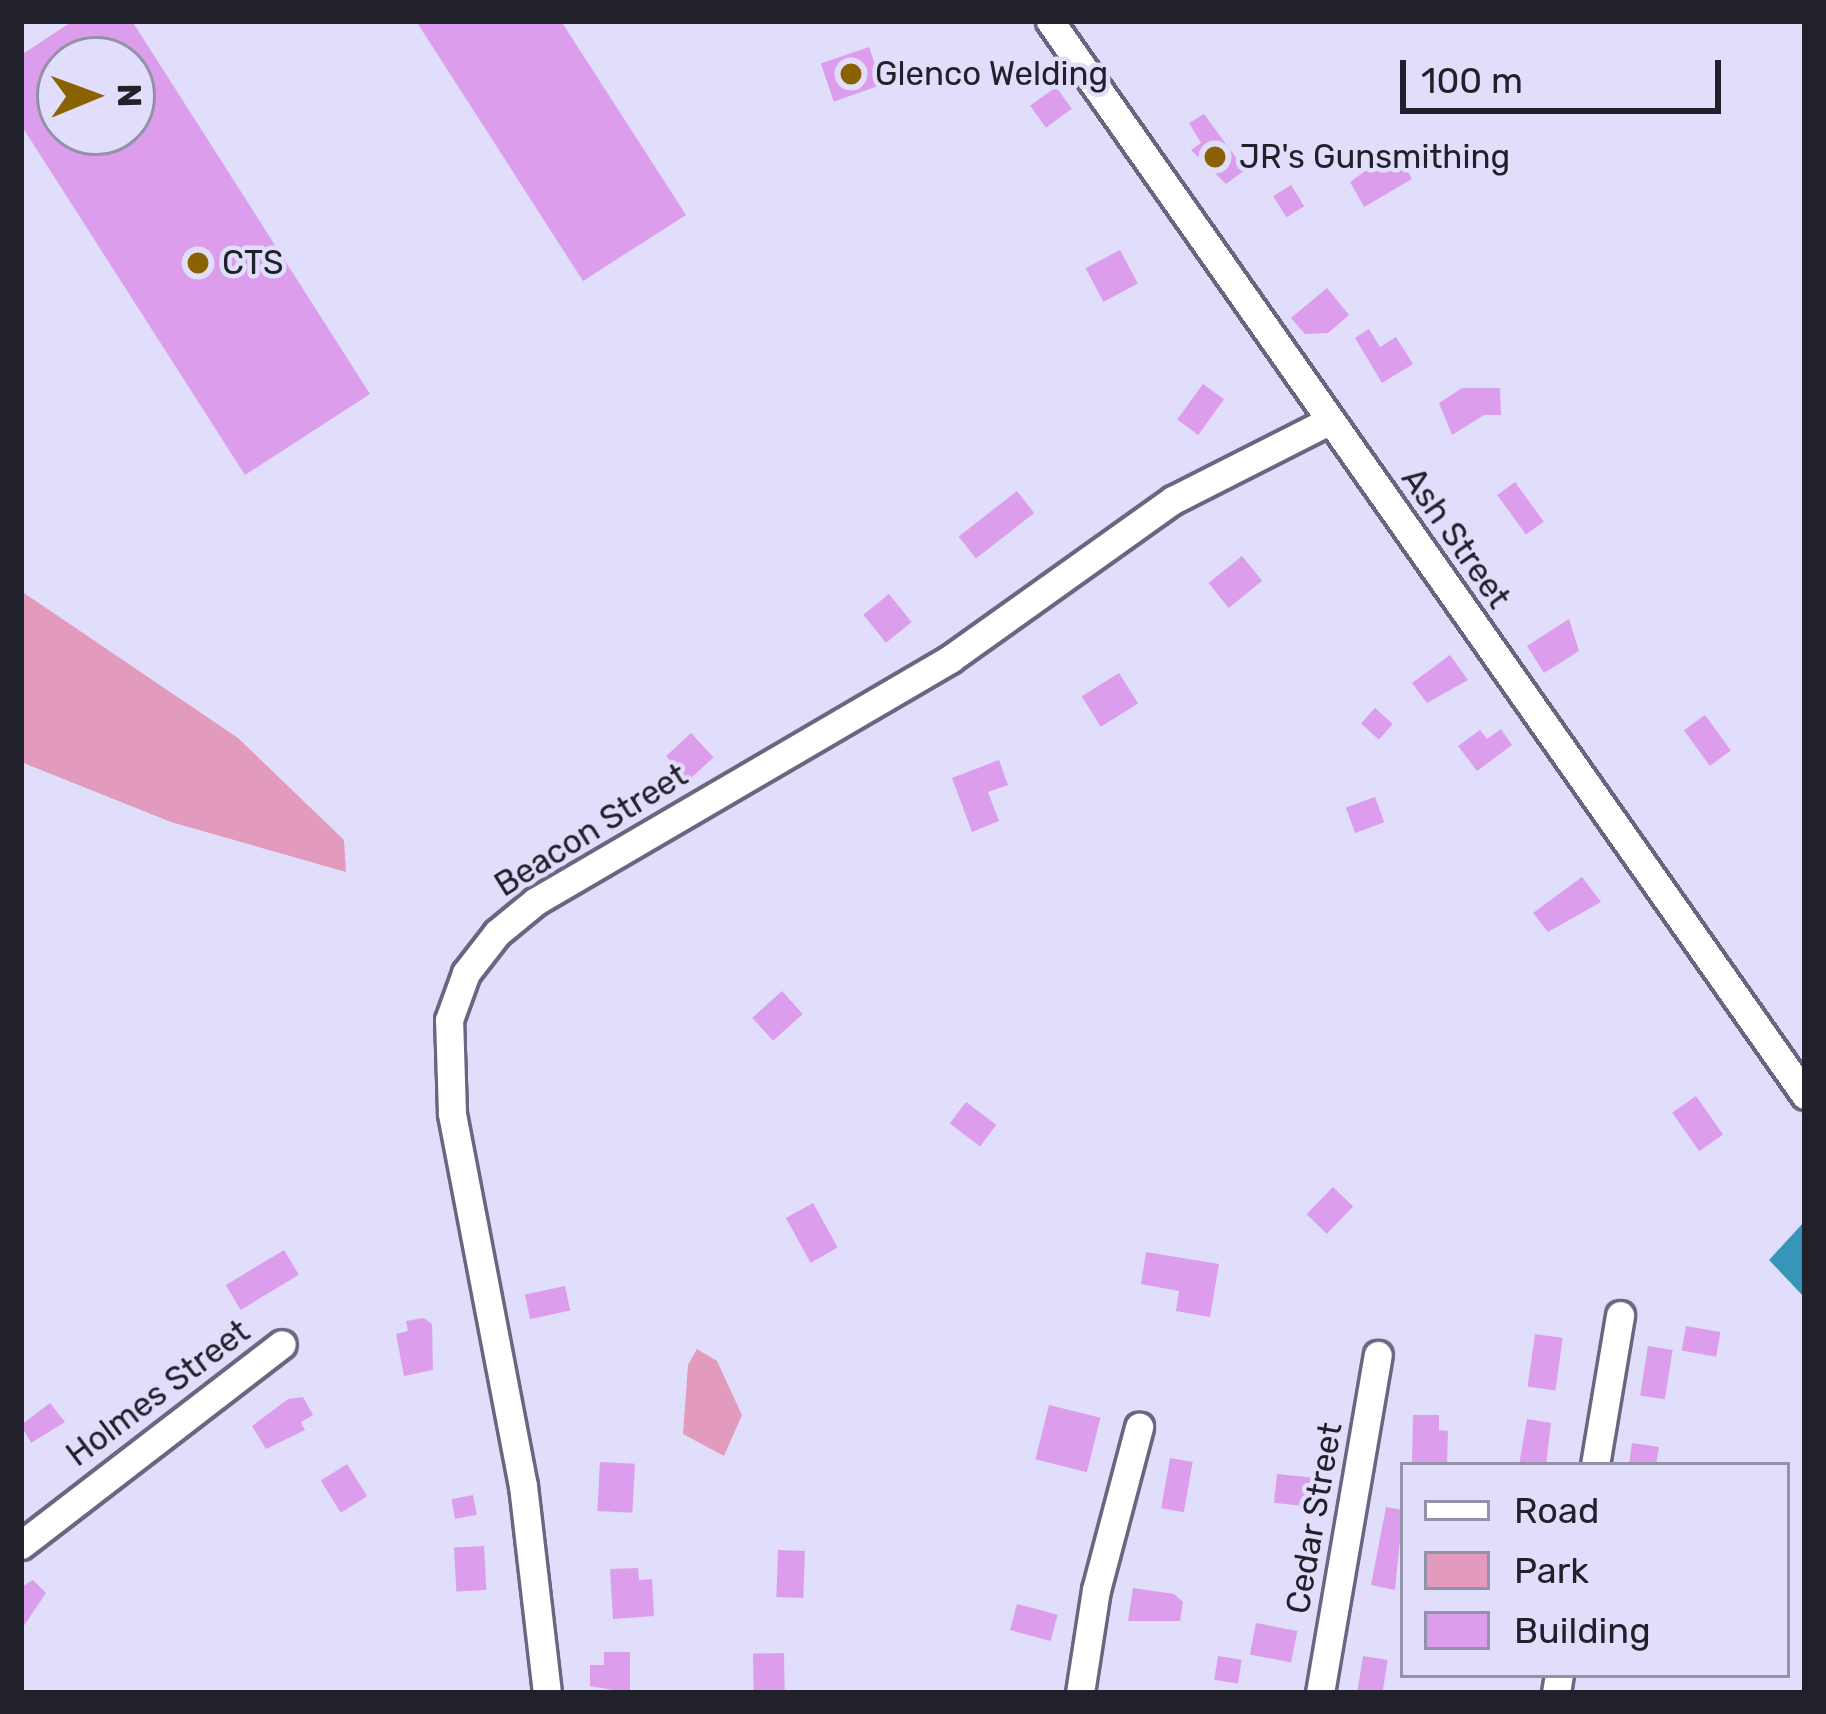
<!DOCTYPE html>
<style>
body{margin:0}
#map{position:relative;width:1826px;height:1714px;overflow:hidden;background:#e0defb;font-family:Rubik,sans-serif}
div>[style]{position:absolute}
.green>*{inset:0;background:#e39bbd}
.water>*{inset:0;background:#3895ba}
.building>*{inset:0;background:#dc9dec;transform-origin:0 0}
.roads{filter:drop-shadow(3px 0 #696780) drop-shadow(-3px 0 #696780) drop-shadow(0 3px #696780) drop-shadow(0 -3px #696780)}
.minor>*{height:27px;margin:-13.5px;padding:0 13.5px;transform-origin:13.5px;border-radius:13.5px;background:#fff}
.dots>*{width:33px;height:33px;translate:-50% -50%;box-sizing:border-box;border:6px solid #e0defb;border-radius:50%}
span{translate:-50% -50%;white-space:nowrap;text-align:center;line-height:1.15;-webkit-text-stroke:9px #e0defb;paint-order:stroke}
.poi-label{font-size:33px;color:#21212b}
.left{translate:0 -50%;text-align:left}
.street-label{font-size:33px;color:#21212b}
.frame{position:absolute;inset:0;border:24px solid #21212b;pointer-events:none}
.legend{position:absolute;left:1400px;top:1462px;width:390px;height:216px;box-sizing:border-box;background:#e0defb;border:3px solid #9492a8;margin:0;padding:15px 21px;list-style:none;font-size:36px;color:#21212b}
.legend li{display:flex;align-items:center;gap:24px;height:60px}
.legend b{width:60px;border:3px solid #9492a8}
.north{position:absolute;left:36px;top:36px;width:120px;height:120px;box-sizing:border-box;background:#e0defb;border:3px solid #9492a8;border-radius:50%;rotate:89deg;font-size:33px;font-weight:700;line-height:48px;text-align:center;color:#21212b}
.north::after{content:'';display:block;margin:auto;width:42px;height:54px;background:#8a6202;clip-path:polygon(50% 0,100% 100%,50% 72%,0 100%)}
.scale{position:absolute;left:1400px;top:60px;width:321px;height:54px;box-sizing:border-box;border:6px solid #21212b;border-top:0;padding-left:15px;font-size:36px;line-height:42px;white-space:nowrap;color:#21212b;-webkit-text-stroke:9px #e0defb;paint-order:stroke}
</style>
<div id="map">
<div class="green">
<i style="clip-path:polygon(21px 591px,238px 738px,344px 840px,346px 872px,171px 822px,21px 762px)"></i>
<i style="clip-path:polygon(697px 1349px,717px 1361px,742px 1415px,724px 1456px,683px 1434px,688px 1365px)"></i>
</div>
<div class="water">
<i style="clip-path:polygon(1805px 1221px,1805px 1298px,1769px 1260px)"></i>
</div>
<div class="building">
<i style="clip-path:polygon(evenodd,73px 21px,132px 21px,370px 394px,245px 475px,21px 125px,21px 55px,73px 21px,60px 60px,132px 60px,132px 132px,60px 132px,60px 60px)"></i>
<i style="clip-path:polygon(416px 21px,561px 21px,686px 215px,583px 281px)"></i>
<i style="left:869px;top:47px;width:40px;height:51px;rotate:71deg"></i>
<i style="left:1056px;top:87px;width:27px;height:32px;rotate:54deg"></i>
<i style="clip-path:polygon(1204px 114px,1245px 170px,1226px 184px,1191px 150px,1201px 143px,1189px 123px)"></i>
<i style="clip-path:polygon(1396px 149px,1412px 179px,1364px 207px,1350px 182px)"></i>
<i style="left:1291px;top:185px;width:25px;height:21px;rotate:58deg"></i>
<i style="left:1120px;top:250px;width:38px;height:39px;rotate:62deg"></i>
<i style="clip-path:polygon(1327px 288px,1349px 315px,1328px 333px,1305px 334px,1291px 318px)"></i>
<i style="clip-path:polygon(1369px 329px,1380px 347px,1396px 337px,1413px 364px,1382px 383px,1355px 338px)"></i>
<i style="left:1203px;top:384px;width:26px;height:44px;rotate:36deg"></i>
<i style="clip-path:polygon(1462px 388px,1500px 388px,1501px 415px,1484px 415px,1452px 435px,1439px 403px)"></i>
<i style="left:1515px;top:482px;width:49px;height:22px;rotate:54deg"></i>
<i style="left:1017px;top:491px;width:28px;height:74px;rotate:52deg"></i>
<i style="left:1242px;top:556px;width:32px;height:43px;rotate:51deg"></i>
<i style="left:889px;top:594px;width:36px;height:33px;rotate:51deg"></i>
<i style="clip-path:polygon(1569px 619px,1579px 651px,1544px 673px,1527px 646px)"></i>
<i style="clip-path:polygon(1450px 655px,1468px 680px,1427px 703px,1412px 683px)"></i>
<i style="left:1119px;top:673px;width:36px;height:44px;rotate:58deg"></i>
<i style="left:1375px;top:708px;width:24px;height:21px;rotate:42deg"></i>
<i style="left:1705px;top:715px;width:44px;height:26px;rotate:54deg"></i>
<i style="clip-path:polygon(1501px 729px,1512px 745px,1477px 771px,1458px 746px,1480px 730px,1487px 739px)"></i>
<i style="left:691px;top:733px;width:33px;height:34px;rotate:47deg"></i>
<i style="clip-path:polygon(999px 760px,1008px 785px,988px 792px,999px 821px,972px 832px,952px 778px)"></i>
<i style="left:1375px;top:797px;width:27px;height:31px;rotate:70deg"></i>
<i style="clip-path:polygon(1582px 877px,1601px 902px,1548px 932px,1533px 913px)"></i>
<i style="left:782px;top:991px;width:31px;height:40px;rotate:48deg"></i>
<i style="left:1696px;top:1096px;width:47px;height:29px;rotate:55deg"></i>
<i style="left:966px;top:1102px;width:38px;height:27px;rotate:37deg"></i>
<i style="left:1333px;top:1187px;width:28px;height:38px;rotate:44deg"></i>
<i style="left:813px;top:1203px;width:51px;height:31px;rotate:61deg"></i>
<i style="left:284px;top:1250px;width:29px;height:68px;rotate:59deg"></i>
<i style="clip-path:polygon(1146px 1252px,1219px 1264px,1210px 1317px,1176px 1311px,1179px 1291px,1141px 1284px)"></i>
<i style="left:565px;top:1286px;width:25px;height:41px;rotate:78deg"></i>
<i style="clip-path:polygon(424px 1318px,432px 1324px,433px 1370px,404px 1376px,396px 1334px,408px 1331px,406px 1321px)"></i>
<i style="left:1686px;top:1326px;width:35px;height:25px;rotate:10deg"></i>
<i style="left:1535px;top:1334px;width:28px;height:53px;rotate:8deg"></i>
<i style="left:1648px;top:1346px;width:25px;height:50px;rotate:9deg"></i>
<i style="clip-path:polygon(303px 1397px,313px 1415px,301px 1422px,305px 1430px,266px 1449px,252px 1426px,288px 1399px)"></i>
<i style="clip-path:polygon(50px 1403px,65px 1422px,31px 1443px,21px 1425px)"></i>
<i style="left:1049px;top:1405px;width:53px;height:56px;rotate:14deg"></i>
<i style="clip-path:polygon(1413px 1415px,1439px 1415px,1439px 1430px,1448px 1431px,1447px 1465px,1412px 1465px)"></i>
<i style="clip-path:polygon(1527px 1419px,1551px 1423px,1546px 1465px,1519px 1465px)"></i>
<i style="clip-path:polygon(1632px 1443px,1659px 1447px,1656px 1465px,1629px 1465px)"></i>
<i style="left:1170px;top:1458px;width:23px;height:51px;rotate:10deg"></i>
<i style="left:600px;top:1462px;width:35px;height:49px;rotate:3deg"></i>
<i style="left:347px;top:1464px;width:38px;height:31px;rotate:58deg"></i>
<i style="left:1277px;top:1474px;width:53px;height:29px;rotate:6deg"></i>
<i style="left:473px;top:1495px;width:20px;height:22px;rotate:79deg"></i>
<i style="clip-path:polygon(1386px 1507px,1403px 1510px,1395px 1590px,1371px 1585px)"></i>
<i style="left:484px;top:1546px;width:44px;height:30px;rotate:87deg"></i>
<i style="left:778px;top:1550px;width:27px;height:47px;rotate:2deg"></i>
<i style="clip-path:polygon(638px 1568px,639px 1580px,652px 1579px,654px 1616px,613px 1619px,610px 1569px)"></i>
<i style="clip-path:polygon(33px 1580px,46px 1593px,21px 1630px,21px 1587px)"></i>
<i style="clip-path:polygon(1133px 1588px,1174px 1594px,1183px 1602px,1180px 1621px,1128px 1621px)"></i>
<i style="left:1017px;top:1604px;width:42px;height:27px;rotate:15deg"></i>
<i style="left:1256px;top:1623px;width:42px;height:32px;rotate:11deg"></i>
<i style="clip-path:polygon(604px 1652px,630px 1652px,630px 1693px,590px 1686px,590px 1665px,604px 1665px)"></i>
<i style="left:784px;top:1653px;width:40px;height:31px;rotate:89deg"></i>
<i style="left:1218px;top:1656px;width:24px;height:24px;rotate:9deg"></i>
<i style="left:1363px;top:1656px;width:25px;height:37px;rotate:9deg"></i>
</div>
<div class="roads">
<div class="minor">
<i style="left:1050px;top:21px;width:1313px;rotate:54.89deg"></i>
<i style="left:1595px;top:1465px;width:152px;rotate:-80.5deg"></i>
<i style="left:21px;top:1545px;width:329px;rotate:-37.6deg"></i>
<i style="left:547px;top:1693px;width:208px;rotate:-96.6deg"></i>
<i style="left:523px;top:1486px;width:380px;rotate:-100.8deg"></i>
<i style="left:452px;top:1113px;width:93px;rotate:-91.8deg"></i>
<i style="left:449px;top:1020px;width:50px;rotate:-70.1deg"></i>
<i style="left:466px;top:973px;width:51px;rotate:-52.2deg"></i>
<i style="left:497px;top:933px;width:50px;rotate:-39.4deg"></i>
<i style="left:536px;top:901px;width:480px;rotate:-30.3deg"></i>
<i style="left:950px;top:659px;width:274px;rotate:-35.5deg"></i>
<i style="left:1173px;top:500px;width:175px;rotate:-26.9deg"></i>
<i style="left:1080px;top:1693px;width:104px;rotate:-81.2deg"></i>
<i style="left:1096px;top:1590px;width:169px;rotate:-75.2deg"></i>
<i style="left:1320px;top:1693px;width:343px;rotate:-80.3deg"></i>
<i style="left:1556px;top:1693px;width:18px;rotate:-81deg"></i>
</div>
</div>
<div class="dots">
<i style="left:851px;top:74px;background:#8a6202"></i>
<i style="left:1215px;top:157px;background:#8a6202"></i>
<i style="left:198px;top:263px;background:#8a6202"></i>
</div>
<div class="poi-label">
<span class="left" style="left:875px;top:74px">Glenco Welding</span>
<span class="left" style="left:1239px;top:157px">JR's Gunsmithing</span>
<span class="left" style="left:222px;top:263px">CTS</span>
</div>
<div class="street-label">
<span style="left:1456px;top:538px;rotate:55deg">Ash Street</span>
<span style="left:591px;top:830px;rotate:-32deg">Beacon Street</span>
<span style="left:158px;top:1393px;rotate:-37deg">Holmes Street</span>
<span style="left:1314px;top:1518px;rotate:-80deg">Cedar Street</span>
</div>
<div class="frame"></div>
<ul class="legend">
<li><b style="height:15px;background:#fff"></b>Road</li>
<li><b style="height:33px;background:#e39bbd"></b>Park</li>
<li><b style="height:33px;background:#dc9dec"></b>Building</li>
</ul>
<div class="north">N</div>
<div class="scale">100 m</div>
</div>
